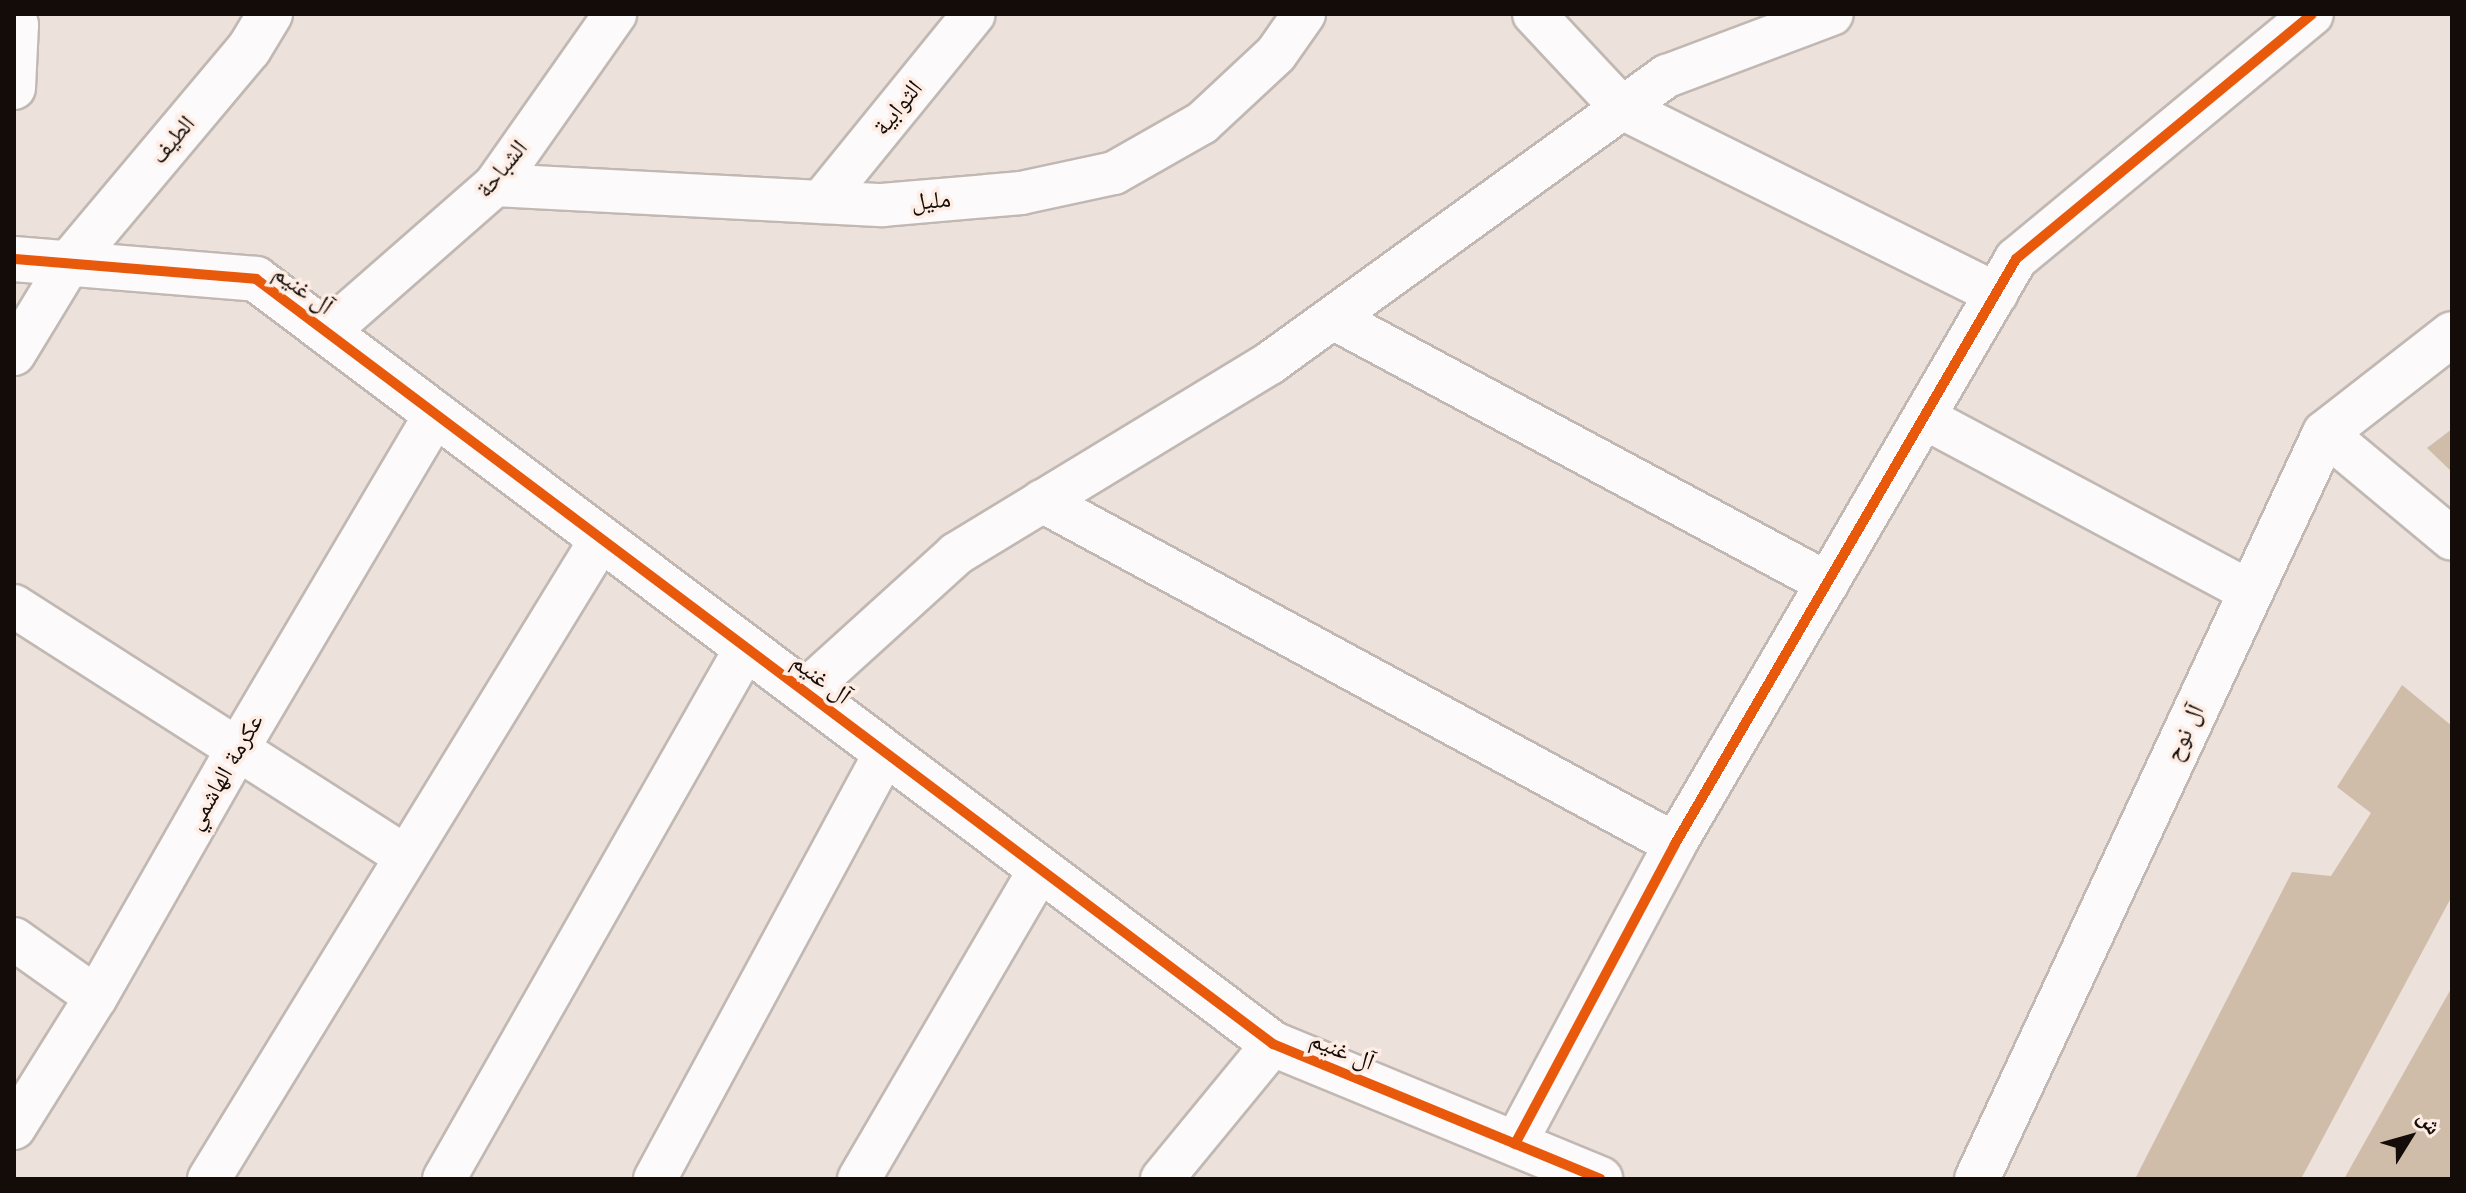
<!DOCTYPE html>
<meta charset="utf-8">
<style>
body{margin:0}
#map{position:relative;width:2466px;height:1193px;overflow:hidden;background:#ece1db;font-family:"Fira Sans","Noto Naskh Arabic",sans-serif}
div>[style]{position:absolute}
.building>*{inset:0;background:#cfbdaa}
.roads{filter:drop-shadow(2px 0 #c1b8b3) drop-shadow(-2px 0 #c1b8b3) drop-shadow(0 2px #c1b8b3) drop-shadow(0 -2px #c1b8b3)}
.minor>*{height:42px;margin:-21px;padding:0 21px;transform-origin:21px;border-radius:21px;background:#fcfafa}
.tertiary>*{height:44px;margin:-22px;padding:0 22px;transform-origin:22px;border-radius:22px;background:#fcfafa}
.cycleway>*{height:10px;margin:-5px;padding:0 5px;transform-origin:5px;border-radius:5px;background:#e8590c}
span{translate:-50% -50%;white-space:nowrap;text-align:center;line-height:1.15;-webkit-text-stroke:7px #feede4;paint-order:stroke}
.street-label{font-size:24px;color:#130c08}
.frame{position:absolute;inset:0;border:16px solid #130c08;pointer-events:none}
.north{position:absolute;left:2370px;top:1097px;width:80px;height:80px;-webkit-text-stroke:6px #feede4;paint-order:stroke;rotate:53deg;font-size:22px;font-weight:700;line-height:32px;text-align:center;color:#130c08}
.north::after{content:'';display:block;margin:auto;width:28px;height:36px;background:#130c08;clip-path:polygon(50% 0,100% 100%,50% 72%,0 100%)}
</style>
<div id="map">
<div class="building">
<i style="clip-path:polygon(2452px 429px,2452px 472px,2427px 448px)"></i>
<i style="clip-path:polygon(2402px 685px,2452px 726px,2452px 896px,2301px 1179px,2135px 1179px,2292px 872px,2331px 876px,2371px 813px,2337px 787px)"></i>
<i style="clip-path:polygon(2452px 987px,2452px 1179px,2344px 1179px)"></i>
</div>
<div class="roads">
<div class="minor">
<i style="left:1534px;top:14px;width:129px;rotate:46.9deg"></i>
<i style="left:1622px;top:108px;width:418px;rotate:26.4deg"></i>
<i style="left:14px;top:88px;width:63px;rotate:-87.3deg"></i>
<i style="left:17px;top:25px;width:11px;rotate:-105deg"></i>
<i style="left:495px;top:185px;width:388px;rotate:3deg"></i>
<i style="left:882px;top:205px;width:140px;rotate:-4.9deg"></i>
<i style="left:1021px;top:193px;width:95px;rotate:-12.1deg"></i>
<i style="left:1114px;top:173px;width:101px;rotate:-29.6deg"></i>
<i style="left:1202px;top:123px;width:101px;rotate:-43deg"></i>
<i style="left:1276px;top:54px;width:49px;rotate:-55deg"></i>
<i style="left:821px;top:202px;width:242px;rotate:-50.9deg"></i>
<i style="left:1333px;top:318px;width:561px;rotate:28.21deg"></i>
<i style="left:327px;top:332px;width:223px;rotate:-41.2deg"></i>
<i style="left:495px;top:185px;width:209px;rotate:-54.9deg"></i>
<i style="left:14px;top:354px;width:108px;rotate:-58.7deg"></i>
<i style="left:1925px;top:418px;width:370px;rotate:28.1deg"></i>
<i style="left:2325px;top:433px;width:165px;rotate:39.8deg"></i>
<i style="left:1042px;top:501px;width:720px;rotate:28.45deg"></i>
<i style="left:14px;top:606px;width:465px;rotate:32.6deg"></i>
<i style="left:804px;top:692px;width:205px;rotate:-42.2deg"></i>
<i style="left:956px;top:554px;width:368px;rotate:-31.3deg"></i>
<i style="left:1270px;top:363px;width:490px;rotate:-35.9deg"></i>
<i style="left:1667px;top:76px;width:176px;rotate:-20.6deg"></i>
<i style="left:14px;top:939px;width:100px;rotate:35.3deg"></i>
<i style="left:14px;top:1128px;width:155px;rotate:-58deg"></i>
<i style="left:96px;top:997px;width:284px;rotate:-60.3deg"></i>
<i style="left:237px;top:750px;width:391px;rotate:-59.4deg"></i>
<i style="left:1515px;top:1144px;width:340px;rotate:-61.9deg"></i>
<i style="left:1675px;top:844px;width:677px;rotate:-59.76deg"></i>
<i style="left:2016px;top:259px;width:384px;rotate:-39.6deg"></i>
<i style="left:209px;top:1179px;width:751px;rotate:-58.51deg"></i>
<i style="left:444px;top:1179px;width:611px;rotate:-60.37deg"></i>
<i style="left:655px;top:1179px;width:484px;rotate:-61.6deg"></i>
<i style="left:859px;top:1179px;width:359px;rotate:-59.7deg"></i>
<i style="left:1162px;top:1179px;width:175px;rotate:-50.6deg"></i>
</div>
<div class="tertiary">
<i style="left:14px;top:259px;width:243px;rotate:4.7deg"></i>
<i style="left:256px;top:279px;width:1273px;rotate:36.95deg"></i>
<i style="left:1273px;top:1044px;width:354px;rotate:22.4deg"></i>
<i style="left:70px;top:262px;width:278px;rotate:-50deg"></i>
<i style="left:249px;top:49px;width:41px;rotate:-59deg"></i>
<i style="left:1977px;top:1179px;width:823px;rotate:-64.99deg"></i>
<i style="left:2325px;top:433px;width:161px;rotate:-37.9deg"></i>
</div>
</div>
<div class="cycleway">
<i style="left:14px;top:259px;width:243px;rotate:4.7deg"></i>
<i style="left:256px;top:279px;width:1273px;rotate:36.95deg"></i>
<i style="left:1273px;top:1044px;width:354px;rotate:22.4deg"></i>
<i style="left:1515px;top:1144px;width:340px;rotate:-61.9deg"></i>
<i style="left:1675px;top:844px;width:677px;rotate:-59.76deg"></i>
<i style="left:2016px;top:259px;width:384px;rotate:-39.6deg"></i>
</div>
<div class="street-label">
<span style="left:898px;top:108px;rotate:-51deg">الثوابية</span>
<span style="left:173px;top:140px;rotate:-50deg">الطيف</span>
<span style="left:502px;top:169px;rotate:-51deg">الشباحة</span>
<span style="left:931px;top:201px;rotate:-5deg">مليل</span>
<span style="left:303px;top:290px;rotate:36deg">آل غنيم</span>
<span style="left:821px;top:679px;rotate:37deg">آل غنيم</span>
<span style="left:2185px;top:733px;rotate:-65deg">آل نوح</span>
<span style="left:225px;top:772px;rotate:-60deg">عكرمة الهاشمي</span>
<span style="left:1342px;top:1051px;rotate:22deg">آل غنيم</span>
</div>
<div class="frame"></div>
<div class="north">ش</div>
</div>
